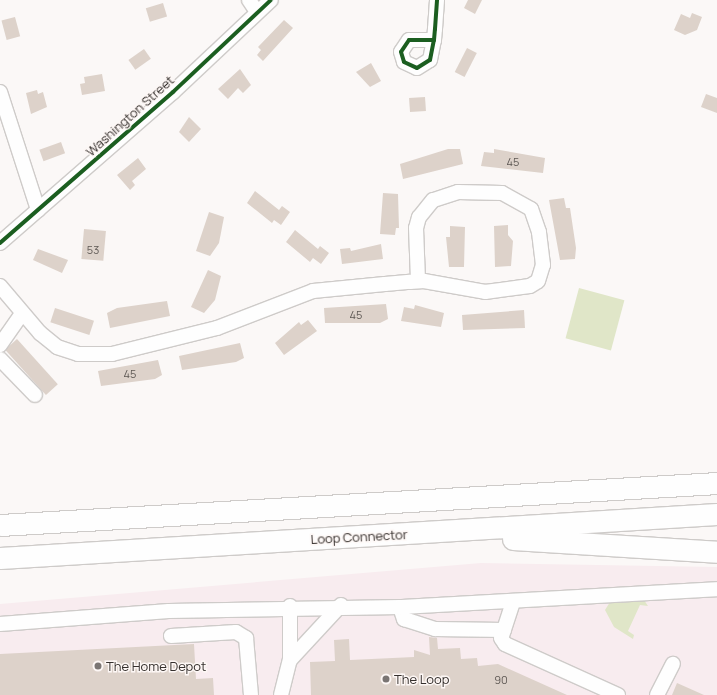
<!DOCTYPE html>
<style>
body{margin:0}
#map{position:relative;width:717px;height:695px;overflow:hidden;background:#fbf8f7;font-family:Manrope,sans-serif}
div>[style]{position:absolute}
.commercial>*{inset:0;background:#f8ecef}
.green>*{inset:0;background:#e0e6c8;transform-origin:0 0}
.building>*{inset:0;background:#ddd2ca;transform-origin:0 0}
.roads{filter:drop-shadow(1px 0 #cecbc9) drop-shadow(-1px 0 #cecbc9) drop-shadow(0 1px #cecbc9) drop-shadow(0 -1px #cecbc9)}
.minor>*{height:14px;margin:-7px;padding:0 7px;transform-origin:7px;border-radius:7px;background:#fefefe}
.highway>*{height:21px;margin:-10.5px;padding:0 10.5px;transform-origin:10.5px;border-radius:10.5px;background:#fefefe}
.cycleway>*{height:4px;margin:-2px;padding:0 2px;transform-origin:2px;border-radius:2px;background:#1b5e20}
.dots>*{width:11px;height:11px;translate:-50% -50%;box-sizing:border-box;border:2px solid #fdf7f5;border-radius:50%}
span{translate:-50% -50%;white-space:nowrap;text-align:center;line-height:1.15;-webkit-text-stroke:3px #fdf7f5;paint-order:stroke}
.number-label{font-size:11px;color:#5e5854}
.number-label span{-webkit-text-stroke-width:0}
.street-label{font-size:13px;color:#342f2c}
.poi-label{font-size:13px;color:#342f2c}
.left{translate:0 -50%;text-align:left}
</style>
<div id="map">
<div class="commercial">
<i style="clip-path:polygon(481px 563px,717px 567px,717px 695px,0 695px,0 604px)"></i>
</div>
<div class="green">
<i style="left:579px;top:288px;width:47px;height:52px;rotate:15deg"></i>
<i style="clip-path:polygon(644px 600px,648px 606px,640px 605px,628px 631px,634px 635px,633px 639px,614px 627px,605px 610px,610px 602px)"></i>
</div>
<div class="building">
<i style="clip-path:polygon(468px 0,482px 0,475px 14px,464px 8px)"></i>
<i style="left:163px;top:3px;width:14px;height:18px;rotate:73deg"></i>
<i style="clip-path:polygon(692px 13px,702px 17px,697px 30px,685px 35px,674px 30px,681px 14px,690px 18px)"></i>
<i style="left:15px;top:17px;width:20px;height:14px;rotate:75deg"></i>
<i style="clip-path:polygon(284px 20px,293px 28px,263px 61px,257px 55px,261px 50px,258px 47px)"></i>
<i style="left:467px;top:48px;width:11px;height:27px;rotate:27deg"></i>
<i style="left:144px;top:49px;width:12px;height:19px;rotate:55deg"></i>
<i style="clip-path:polygon(371px 63px,381px 81px,370px 87px,356px 72px)"></i>
<i style="clip-path:polygon(240px 69px,251px 85px,243px 93px,238px 88px,228px 99px,218px 89px)"></i>
<i style="clip-path:polygon(102px 74px,105px 91px,82px 95px,80px 84px,85px 83px,84px 77px)"></i>
<i style="clip-path:polygon(37px 90px,38px 94px,43px 92px,47px 107px,31px 114px,26px 93px)"></i>
<i style="clip-path:polygon(706px 94px,717px 98px,717px 113px,701px 107px)"></i>
<i style="left:425px;top:97px;width:14px;height:16px;rotate:86deg"></i>
<i style="clip-path:polygon(189px 117px,201px 129px,189px 142px,179px 132px)"></i>
<i style="left:61px;top:142px;width:12px;height:23px;rotate:70deg"></i>
<i style="clip-path:polygon(448px 149px,460px 149px,463px 164px,403px 179px,400px 164px)"></i>
<i style="clip-path:polygon(494px 149px,545px 158px,543px 173px,481px 166px,484px 152px,494px 153px)"></i>
<i style="clip-path:polygon(138px 158px,146px 169px,132px 181px,135px 185px,130px 190px,117px 175px)"></i>
<i style="clip-path:polygon(255px 191px,279px 210px,282px 206px,290px 212px,281px 225px,274px 220px,272px 223px,247px 203px)"></i>
<i style="clip-path:polygon(383px 193px,398px 194px,399px 228px,396px 228px,395px 235px,380px 234px)"></i>
<i style="clip-path:polygon(564px 198px,566px 208px,570px 208px,576px 248px,575px 259px,560px 260px,549px 200px)"></i>
<i style="clip-path:polygon(209px 212px,224px 217px,219px 243px,210px 256px,196px 251px)"></i>
<i style="clip-path:polygon(508px 225px,508px 235px,513px 241px,511px 266px,495px 267px,494px 226px)"></i>
<i style="clip-path:polygon(450px 226px,465px 227px,464px 267px,449px 267px,446px 237px,450px 237px)"></i>
<i style="left:84px;top:229px;width:22px;height:30px;rotate:5deg"></i>
<i style="clip-path:polygon(295px 230px,318px 249px,320px 246px,329px 253px,321px 264px,313px 258px,310px 262px,286px 242px)"></i>
<i style="clip-path:polygon(381px 244px,383px 259px,342px 264px,340px 249px,350px 248px,351px 251px)"></i>
<i style="clip-path:polygon(38px 249px,68px 260px,62px 273px,33px 260px)"></i>
<i style="clip-path:polygon(208px 270px,221px 276px,215px 300px,204px 313px,191px 307px)"></i>
<i style="clip-path:polygon(167px 301px,170px 316px,110px 328px,107px 313px,117px 308px)"></i>
<i style="clip-path:polygon(386px 304px,388px 319px,380px 323px,325px 323px,324px 308px)"></i>
<i style="clip-path:polygon(415px 305px,444px 313px,441px 327px,401px 321px,404px 307px,414px 309px)"></i>
<i style="left:55px;top:308px;width:41px;height:15px;rotate:18deg"></i>
<i style="clip-path:polygon(524px 310px,525px 328px,463px 330px,462px 315px)"></i>
<i style="clip-path:polygon(308px 320px,317px 331px,284px 355px,275px 343px,299px 322px,301px 325px)"></i>
<i style="left:17px;top:339px;width:61px;height:16px;rotate:48deg"></i>
<i style="clip-path:polygon(240px 343px,244px 358px,236px 362px,182px 370px,179px 356px)"></i>
<i style="clip-path:polygon(158px 360px,162px 375px,155px 379px,101px 386px,98px 371px)"></i>
<i style="clip-path:polygon(429px 637px,437px 638px,438px 649px,460px 648px,461px 659px,477px 658px,478px 666px,498px 664px,567px 695px,311px 695px,310px 662px,335px 661px,334px 640px,349px 639px,350px 660px,414px 657px,414px 650px,430px 655px)"></i>
<i style="clip-path:polygon(194px 644px,196px 679px,213px 678px,214px 695px,0 695px,0 654px)"></i>
<i style="clip-path:polygon(677px 683px,704px 695px,672px 695px)"></i>
</div>
<div class="roads">
<div class="minor">
<i style="left:249px;top:0;width:14px;rotate:56deg"></i>
<i style="left:434px;top:40px;width:25px;rotate:180deg"></i>
<i style="left:409px;top:40px;width:14px;rotate:124deg"></i>
<i style="left:401px;top:52px;width:10px;rotate:73deg"></i>
<i style="left:404px;top:62px;width:14px;rotate:25deg"></i>
<i style="left:417px;top:68px;width:15px;rotate:-32deg"></i>
<i style="left:430px;top:60px;width:20px;rotate:-79deg"></i>
<i style="left:434px;top:40px;width:11px;rotate:-85deg"></i>
<i style="left:435px;top:29px;width:29px;rotate:-86deg"></i>
<i style="left:0;top:92px;width:124px;rotate:72.1deg"></i>
<i style="left:0;top:243px;width:230px;rotate:-41.1deg"></i>
<i style="left:173px;top:92px;width:134px;rotate:-43.2deg"></i>
<i style="left:0;top:286px;width:62px;rotate:49.6deg"></i>
<i style="left:40px;top:333px;width:22px;rotate:39deg"></i>
<i style="left:57px;top:347px;width:22px;rotate:18deg"></i>
<i style="left:78px;top:354px;width:34px"></i>
<i style="left:112px;top:354px;width:108px;rotate:-13.9deg"></i>
<i style="left:217px;top:328px;width:103px;rotate:-21.1deg"></i>
<i style="left:313px;top:291px;width:72px;rotate:-5.6deg"></i>
<i style="left:385px;top:284px;width:25px;rotate:-5deg"></i>
<i style="left:410px;top:282px;width:14px;rotate:-4deg"></i>
<i style="left:424px;top:281px;width:62px;rotate:10.2deg"></i>
<i style="left:485px;top:292px;width:45px;rotate:-7.6deg"></i>
<i style="left:530px;top:286px;width:9px;rotate:-32deg"></i>
<i style="left:538px;top:281px;width:17px;rotate:-73deg"></i>
<i style="left:543px;top:265px;width:33px;rotate:-97deg"></i>
<i style="left:539px;top:232px;width:24px;rotate:-109deg"></i>
<i style="left:531px;top:209px;width:33px;rotate:-151deg"></i>
<i style="left:502px;top:193px;width:44px;rotate:-178.7deg"></i>
<i style="left:458px;top:192px;width:26px;rotate:162deg"></i>
<i style="left:433px;top:200px;width:22px;rotate:129deg"></i>
<i style="left:419px;top:217px;width:11px;rotate:105deg"></i>
<i style="left:416px;top:228px;width:53px;rotate:87.8deg"></i>
<i style="left:0;top:345px;width:39px;rotate:-55deg"></i>
<i style="left:0;top:359px;width:50px;rotate:45.8deg"></i>
<i style="left:513px;top:602px;width:38px;rotate:108deg"></i>
<i style="left:501px;top:638px;width:7px;rotate:56deg"></i>
<i style="left:505px;top:644px;width:124px;rotate:24.3deg"></i>
<i style="left:400px;top:607px;width:13px;rotate:72deg"></i>
<i style="left:404px;top:619px;width:33px;rotate:18deg"></i>
<i style="left:435px;top:629px;width:69px;rotate:0.8deg"></i>
<i style="left:0;top:624px;width:169px;rotate:-4.4deg"></i>
<i style="left:169px;top:611px;width:231px;rotate:-1deg"></i>
<i style="left:400px;top:607px;width:318px;rotate:-3.2deg"></i>
<i style="left:171px;top:636px;width:65px;rotate:-3.5deg"></i>
<i style="left:236px;top:632px;width:12px;rotate:31deg"></i>
<i style="left:246px;top:638px;width:57px;rotate:85deg"></i>
<i style="left:290px;top:660px;width:75px;rotate:-47.2deg"></i>
<i style="left:281px;top:695px;width:36px;rotate:-76deg"></i>
<i style="left:290px;top:660px;width:54px;rotate:-90deg"></i>
<i style="left:657px;top:695px;width:35px;rotate:-63deg"></i>
</div>
<div class="highway">
<i style="left:0;top:525px;width:718px;rotate:-3.35deg"></i>
<i style="left:513px;top:539px;width:204px;rotate:3.6deg"></i>
<i style="left:0;top:558px;width:718px;rotate:-3.51deg"></i>
</div>
</div>
<div class="cycleway">
<i style="left:434px;top:40px;width:25px;rotate:180deg"></i>
<i style="left:409px;top:40px;width:14px;rotate:124deg"></i>
<i style="left:401px;top:52px;width:10px;rotate:73deg"></i>
<i style="left:404px;top:62px;width:14px;rotate:25deg"></i>
<i style="left:417px;top:68px;width:15px;rotate:-32deg"></i>
<i style="left:430px;top:60px;width:20px;rotate:-79deg"></i>
<i style="left:434px;top:40px;width:11px;rotate:-85deg"></i>
<i style="left:435px;top:29px;width:29px;rotate:-86deg"></i>
<i style="left:0;top:243px;width:230px;rotate:-41.1deg"></i>
<i style="left:173px;top:92px;width:134px;rotate:-43.2deg"></i>
</div>
<div class="dots">
<i style="left:98px;top:666px;background:#7a7573"></i>
<i style="left:386px;top:679px;background:#7a7573"></i>
</div>
<div class="number-label">
<span style="left:513px;top:162px">45</span>
<span style="left:93px;top:250px">53</span>
<span style="left:356px;top:315px">45</span>
<span style="left:130px;top:374px">45</span>
<span style="left:501px;top:680px">90</span>
</div>
<div class="street-label">
<span style="left:130px;top:116px;rotate:-42deg">Washington Street</span>
<span style="left:359px;top:537px;rotate:-3deg">Loop Connector</span>
</div>
<div class="poi-label">
<span class="left" style="left:106px;top:666px">The Home Depot</span>
<span class="left" style="left:394px;top:679px">The Loop</span>
</div>
</div>
